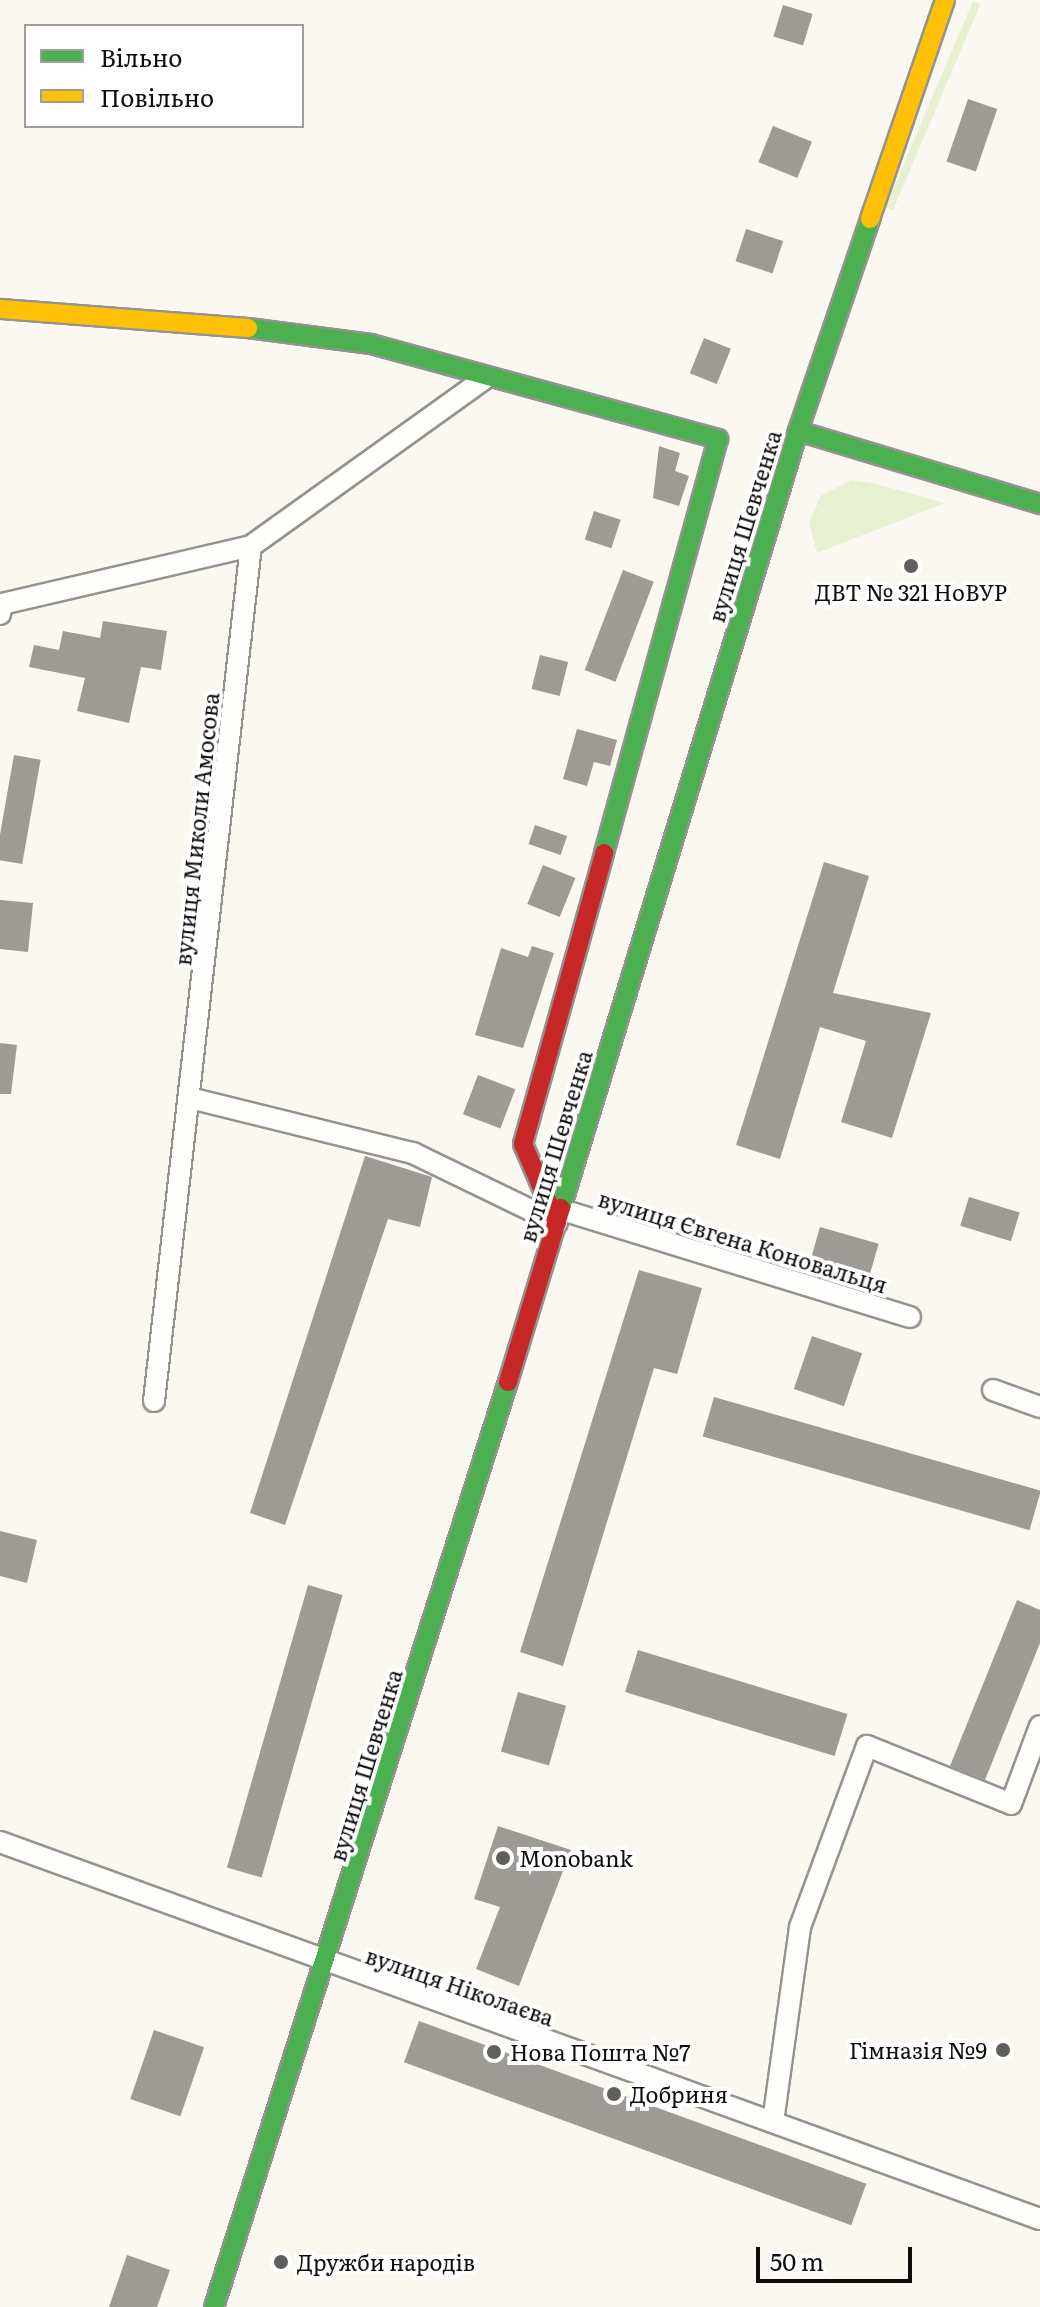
<!DOCTYPE html>
<meta charset="utf-8">
<style>
body{margin:0}
#map{position:relative;width:1040px;height:2307px;overflow:hidden;background:#fbf8f1;font-family:Literata,serif}
div>[style]{position:absolute}
.green>*{inset:0;background:#e7f0d1;transform-origin:0 0}
.building>*{inset:0;background:#9e9b97;transform-origin:0 0}
.roads{filter:drop-shadow(2px 0 #949390) drop-shadow(-2px 0 #949390) drop-shadow(0 2px #949390) drop-shadow(0 -2px #949390)}
.street>*{height:20px;margin:-10px;padding:0 10px;transform-origin:10px;border-radius:10px;background:#fefefd}
.fast>*{height:18px;margin:-9px;padding:0 9px;transform-origin:9px;border-radius:9px;background:#4caf50}
.slow>*{height:18px;margin:-9px;padding:0 9px;transform-origin:9px;border-radius:9px;background:#ffc107}
.jam>*{height:18px;margin:-9px;padding:0 9px;transform-origin:9px;border-radius:9px;background:#c62828}
.dots>*{width:22px;height:22px;translate:-50% -50%;box-sizing:border-box;border:4px solid #fff;border-radius:50%}
span{translate:-50% -50%;white-space:nowrap;text-align:center;line-height:1.15;-webkit-text-stroke:8px #fff;paint-order:stroke}
.street-label{font-size:22px;color:#0d0d0d}
.poi-label{font-size:22px;color:#0d0d0d}
.left{translate:0 -50%;text-align:left}
.right{translate:-100% -50%;text-align:right}
.legend{position:absolute;left:24px;top:24px;width:280px;height:104px;box-sizing:border-box;background:#fff;border:2px solid #9e9e9e;margin:0;padding:10px 14px;list-style:none;font-size:24px;color:#0d0d0d}
.legend li{display:flex;align-items:center;gap:16px;height:40px}
.legend b{width:40px;border:2px solid #9e9e9e}
.scale{position:absolute;left:756px;top:2247px;width:156px;height:36px;box-sizing:border-box;border:4px solid #0d0d0d;border-top:0;padding-left:10px;font-size:24px;line-height:28px;white-space:nowrap;color:#0d0d0d;-webkit-text-stroke:6px #fff;paint-order:stroke}
</style>
<div id="map">
<div class="green">
<i style="left:973px;top:1px;width:8px;height:224px;rotate:23deg"></i>
<i style="clip-path:polygon(851px 480px,877px 484px,945px 503px,817px 553px,809px 522px,821px 496px)"></i>
</div>
<div class="building">
<i style="left:783px;top:5px;width:31px;height:33px;rotate:17deg"></i>
<i style="left:968px;top:99px;width:31px;height:66px;rotate:19deg"></i>
<i style="left:773px;top:126px;width:42px;height:39px;rotate:22deg"></i>
<i style="left:746px;top:229px;width:39px;height:34px;rotate:18deg"></i>
<i style="left:704px;top:338px;width:29px;height:38px;rotate:22deg"></i>
<i style="clip-path:polygon(659px 446px,680px 453px,675px 471px,689px 476px,679px 506px,653px 498px)"></i>
<i style="left:594px;top:511px;width:28px;height:30px;rotate:18deg"></i>
<i style="left:623px;top:570px;width:33px;height:107px;rotate:21deg"></i>
<i style="clip-path:polygon(103px 621px,167px 631px,161px 670px,141px 667px,129px 723px,77px 711px,85px 678px,29px 667px,34px 645px,59px 650px,63px 631px,100px 638px)"></i>
<i style="left:540px;top:655px;width:29px;height:35px;rotate:14deg"></i>
<i style="clip-path:polygon(577px 729px,617px 740px,610px 766px,594px 762px,587px 786px,563px 779px)"></i>
<i style="left:14px;top:755px;width:27px;height:106px;rotate:10deg"></i>
<i style="left:535px;top:825px;width:34px;height:20px;rotate:19deg"></i>
<i style="clip-path:polygon(824px 862px,869px 876px,833px 993px,931px 1013px,892px 1138px,841px 1122px,866px 1041px,820px 1027px,780px 1159px,736px 1145px)"></i>
<i style="left:543px;top:865px;width:35px;height:42px;rotate:22deg"></i>
<i style="clip-path:polygon(0 900px,33px 903px,28px 952px,0 949px)"></i>
<i style="clip-path:polygon(532px 946px,554px 953px,523px 1048px,475px 1035px,501px 948px,528px 957px)"></i>
<i style="clip-path:polygon(0 1043px,17px 1045px,11px 1094px,0 1094px)"></i>
<i style="left:478px;top:1075px;width:40px;height:42px;rotate:21deg"></i>
<i style="clip-path:polygon(365px 1156px,432px 1177px,420px 1227px,388px 1219px,285px 1525px,250px 1513px)"></i>
<i style="left:969px;top:1197px;width:53px;height:30px;rotate:17deg"></i>
<i style="left:820px;top:1227px;width:61px;height:41px;rotate:16deg"></i>
<i style="clip-path:polygon(639px 1270px,702px 1288px,677px 1374px,654px 1368px,563px 1666px,520px 1652px)"></i>
<i style="left:812px;top:1336px;width:53px;height:56px;rotate:19deg"></i>
<i style="left:714px;top:1397px;width:340px;height:41px;rotate:16deg"></i>
<i style="clip-path:polygon(0 1531px,37px 1540px,27px 1583px,0 1576px)"></i>
<i style="left:308px;top:1585px;width:36px;height:294px;rotate:16deg"></i>
<i style="clip-path:polygon(1017px 1600px,1040px 1610px,1040px 1643px,985px 1780px,950px 1766px)"></i>
<i style="left:638px;top:1650px;width:219px;height:44px;rotate:17deg"></i>
<i style="left:518px;top:1692px;width:50px;height:62px;rotate:16deg"></i>
<i style="clip-path:polygon(498px 1826px,571px 1850px,519px 1986px,476px 1969px,500px 1907px,474px 1899px)"></i>
<i style="left:419px;top:2021px;width:476px;height:44px;rotate:20deg"></i>
<i style="left:154px;top:2030px;width:53px;height:73px;rotate:19deg"></i>
<i style="clip-path:polygon(127px 2255px,170px 2270px,157px 2307px,109px 2307px)"></i>
</div>
<div class="roads">
<div class="street">
<i style="left:0;top:614px;width:10px;rotate:-79deg"></i>
<i style="left:2px;top:604px;width:256px;rotate:-13.1deg"></i>
<i style="left:190px;top:1098px;width:230px;rotate:13.9deg"></i>
<i style="left:413px;top:1153px;width:160px;rotate:25.9deg"></i>
<i style="left:562px;top:1210px;width:364px;rotate:17.1deg"></i>
<i style="left:993px;top:1390px;width:50px;rotate:19.9deg"></i>
<i style="left:154px;top:1401px;width:860px;rotate:-83.53deg"></i>
<i style="left:251px;top:546px;width:287px;rotate:-35.6deg"></i>
<i style="left:0;top:1842px;width:1106px;rotate:19.93deg"></i>
<i style="left:773px;top:2122px;width:197px;rotate:-82.1deg"></i>
<i style="left:800px;top:1927px;width:193px;rotate:-69.7deg"></i>
<i style="left:867px;top:1746px;width:155px;rotate:21.9deg"></i>
<i style="left:1011px;top:1804px;width:83px;rotate:-69.6deg"></i>
</div>
<div class="fast">
<i style="left:248px;top:328px;width:124px;rotate:7.4deg"></i>
<i style="left:371px;top:344px;width:360px;rotate:15.3deg"></i>
<i style="left:718px;top:439px;width:429px;rotate:105.4deg"></i>
<i style="left:798px;top:431px;width:253px;rotate:16.8deg"></i>
<i style="left:561px;top:1208px;width:812px;rotate:-73.04deg"></i>
<i style="left:798px;top:431px;width:224px;rotate:-71.2deg"></i>
<i style="left:214px;top:2307px;width:971px;rotate:-72.37deg"></i>
</div>
<div class="slow">
<i style="left:870px;top:219px;width:231px;rotate:-71.1deg"></i>
<i style="left:0;top:309px;width:249px;rotate:4.4deg"></i>
</div>
<div class="jam">
<i style="left:557px;top:1223px;width:86px;rotate:-113.3deg"></i>
<i style="left:523px;top:1144px;width:302px;rotate:-74.4deg"></i>
<i style="left:508px;top:1382px;width:182px;rotate:-73.1deg"></i>
</div>
</div>
<div class="dots">
<i style="left:911px;top:566px;background:#605f5d"></i>
<i style="left:503px;top:1858px;background:#605f5d"></i>
<i style="left:1003px;top:2050px;background:#605f5d"></i>
<i style="left:494px;top:2052px;background:#605f5d"></i>
<i style="left:614px;top:2094px;background:#605f5d"></i>
<i style="left:281px;top:2262px;background:#605f5d"></i>
</div>
<div class="street-label">
<span style="left:744px;top:526px;rotate:-73deg">вулиця Шевченка</span>
<span style="left:196px;top:829px;rotate:-84deg">вулиця Миколи Амосова</span>
<span style="left:555px;top:1146px;rotate:-73deg">вулиця Шевченка</span>
<span style="left:743px;top:1241px;rotate:17deg">вулиця Євгена Коновальця</span>
<span style="left:365px;top:1765px;rotate:-73deg">вулиця Шевченка</span>
<span style="left:460px;top:1986px;rotate:19deg">вулиця Ніколаєва</span>
</div>
<div class="poi-label">
<span style="left:911px;top:592px">ДВТ № 321 НоВУР</span>
<span class="left" style="left:519px;top:1858px">Monobank</span>
<span class="right" style="left:987px;top:2050px">Гімназія №9</span>
<span class="left" style="left:510px;top:2052px">Нова Пошта №7</span>
<span class="left" style="left:630px;top:2094px">Добриня</span>
<span class="left" style="left:297px;top:2262px">Дружби народів</span>
</div>
<ul class="legend">
<li><b style="height:10px;background:#4caf50"></b>Вільно</li>
<li><b style="height:10px;background:#ffc107"></b>Повільно</li>
</ul>
<div class="scale">50 m</div>
</div>
